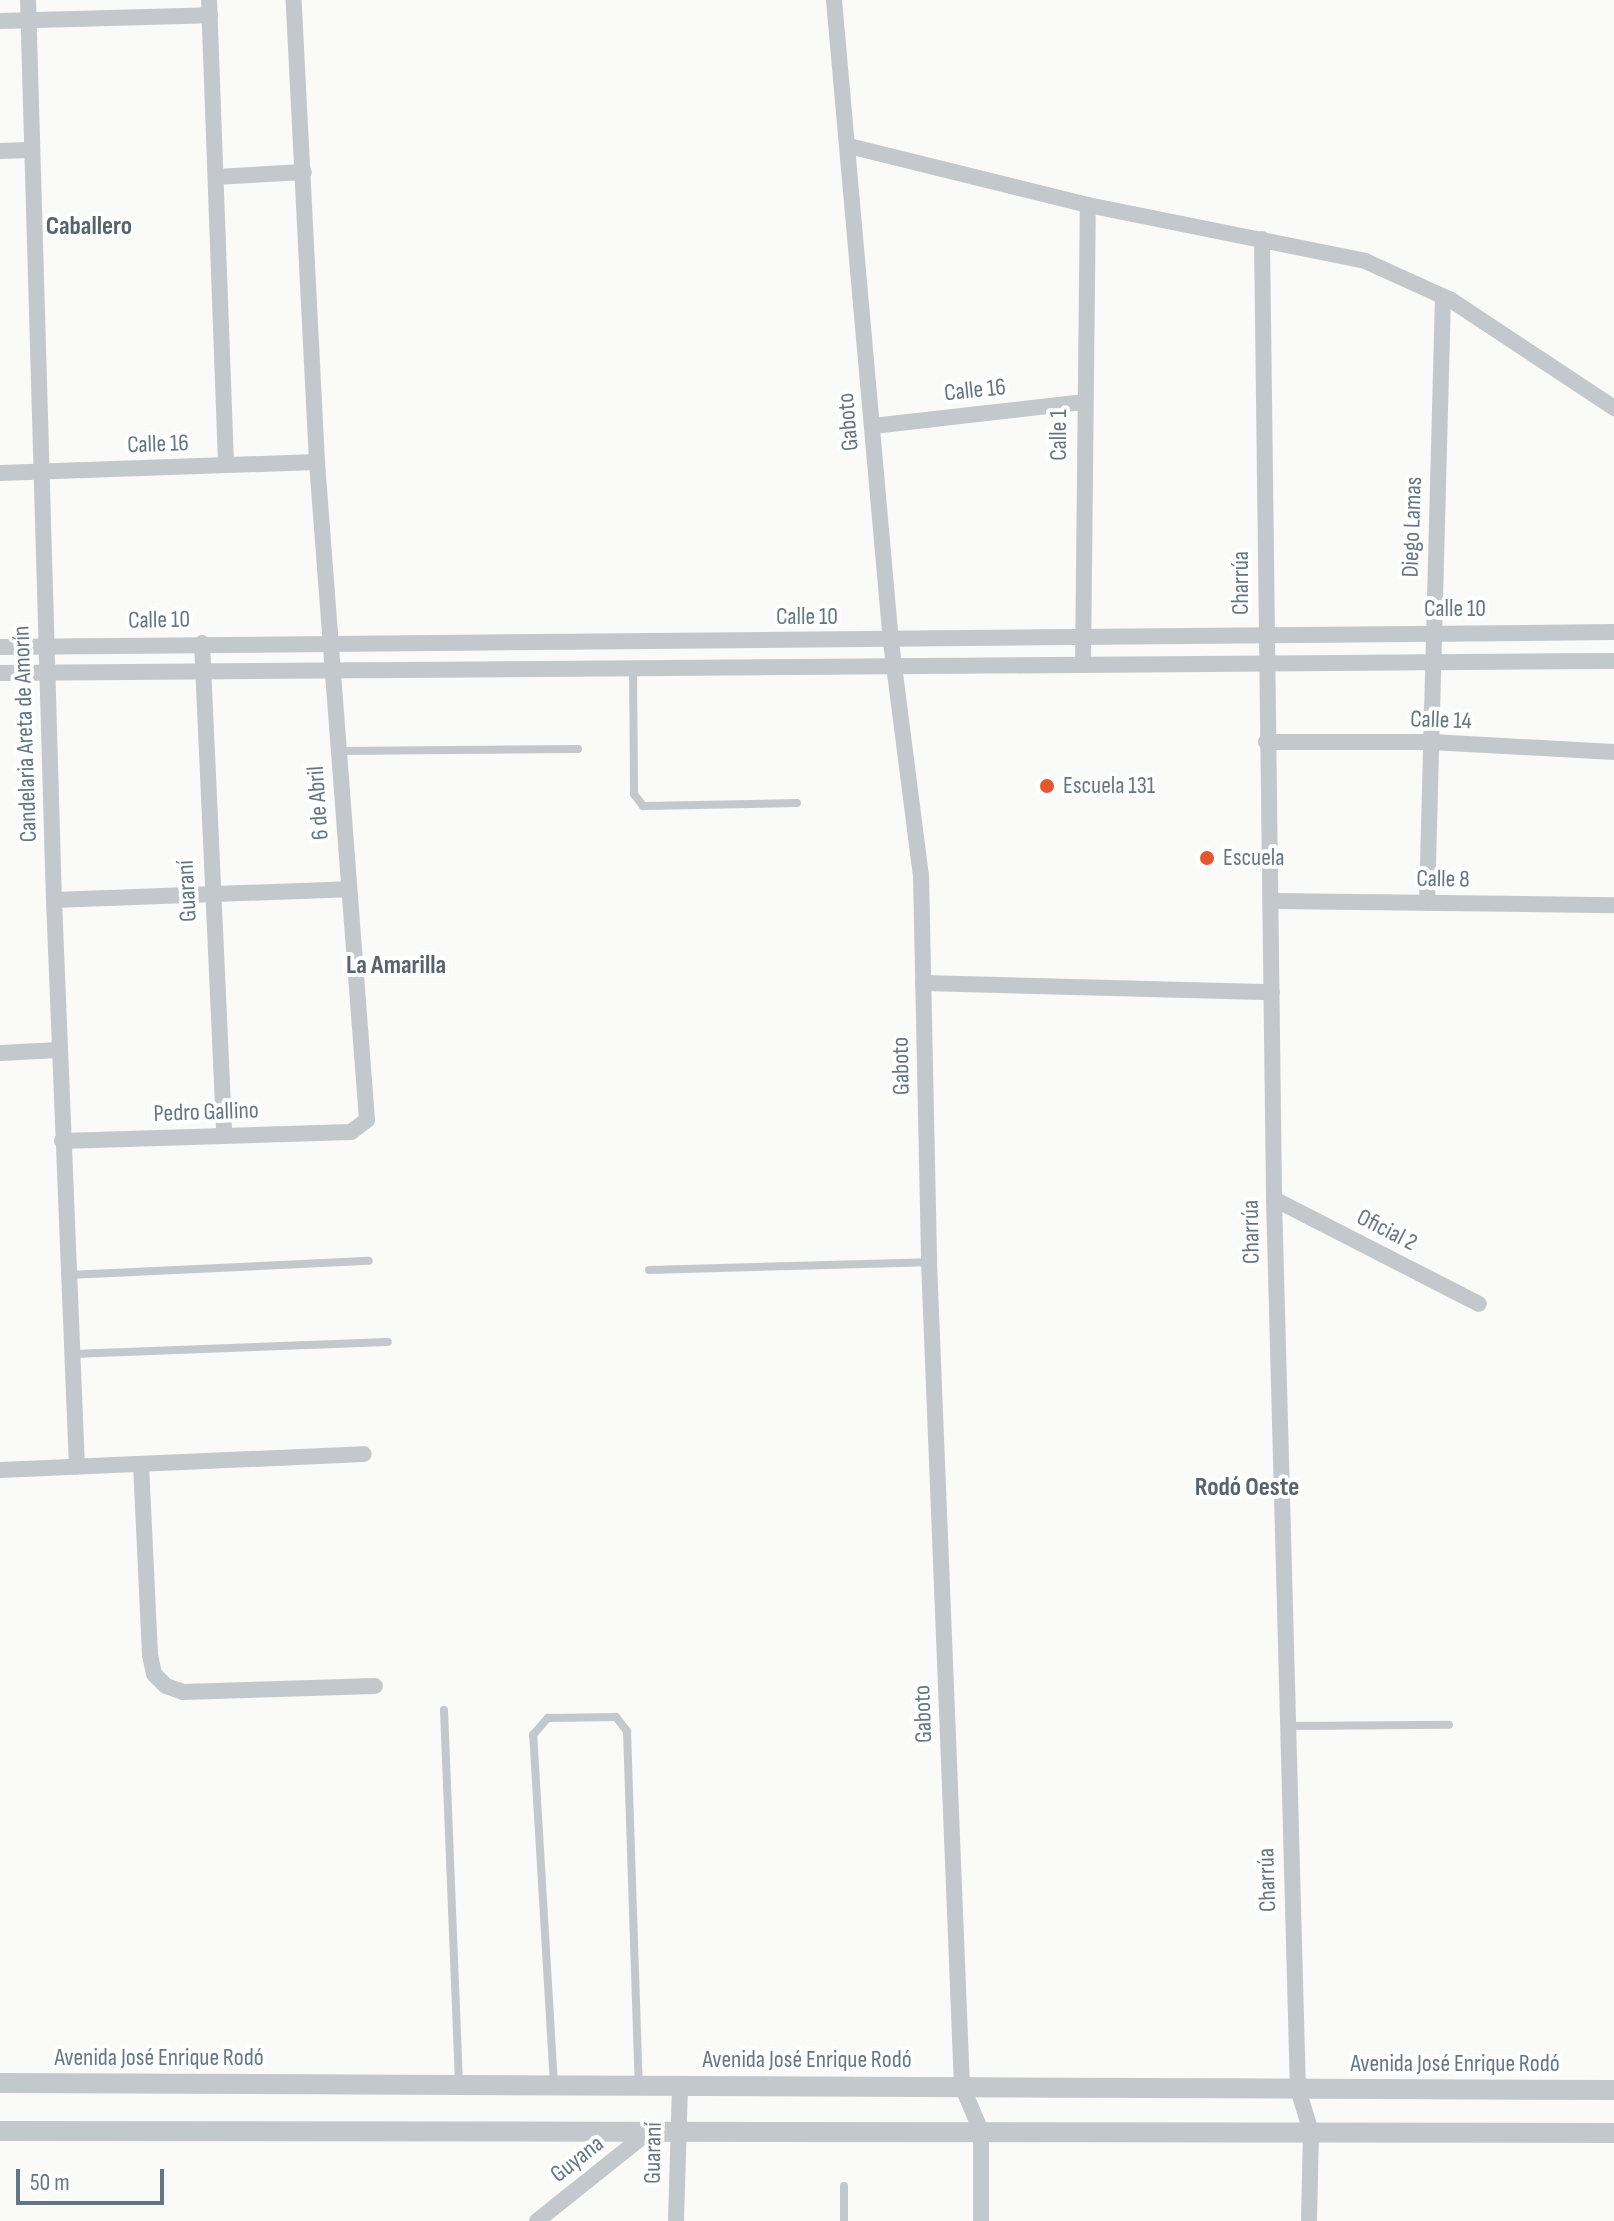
<!DOCTYPE html>
<meta charset="utf-8">
<style>
body{margin:0}
#map{position:relative;width:1614px;height:2221px;overflow:hidden;background:#fafaf8;font-family:"Sofia Sans Condensed",sans-serif}
div>[style]{position:absolute}
.service>*{height:8px;margin:-4px;padding:0 4px;transform-origin:4px;border-radius:4px;background:#c3c8cc}
.minor>*{height:16px;margin:-8px;padding:0 8px;transform-origin:8px;border-radius:8px;background:#c3c8cc}
.tertiary>*{height:20px;margin:-10px;padding:0 10px;transform-origin:10px;border-radius:10px;background:#c3c8cc}
.dots>*{width:22px;height:22px;translate:-50% -50%;box-sizing:border-box;border:4px solid #fff;border-radius:50%}
span{translate:-50% -50%;white-space:nowrap;text-align:center;line-height:1.15;-webkit-text-stroke:8px #fff;paint-order:stroke}
.street-label{font-size:24px;color:#657683}
.poi-label{font-size:24px;color:#657683}
.left{translate:0 -50%;text-align:left}
.neighbourhood-label{font-size:26px;color:#57646e;font-weight:700}
.scale{position:absolute;left:16px;top:2169px;width:148px;height:36px;box-sizing:border-box;border:4px solid #657683;border-top:0;padding-left:10px;font-size:24px;line-height:28px;white-space:nowrap;color:#657683;-webkit-text-stroke:6px #fff;paint-order:stroke}
</style>
<div id="map">
<div class="service">
<i style="left:633px;top:669px;width:125px;rotate:89.5deg"></i>
<i style="left:634px;top:794px;width:15px;rotate:53deg"></i>
<i style="left:643px;top:806px;width:154px;rotate:-1.1deg"></i>
<i style="left:339px;top:751px;width:239px;rotate:-0.5deg"></i>
<i style="left:649px;top:1270px;width:280px;rotate:-1.6deg"></i>
<i style="left:69px;top:1275px;width:300px;rotate:-2.7deg"></i>
<i style="left:73px;top:1354px;width:315px;rotate:-2.2deg"></i>
<i style="left:444px;top:1710px;width:375px;rotate:87.7deg"></i>
<i style="left:1287px;top:1726px;width:162px;rotate:-0.4deg"></i>
<i style="left:554px;top:2085px;width:351px;rotate:-93.4deg"></i>
<i style="left:533px;top:1735px;width:23px;rotate:-49deg"></i>
<i style="left:548px;top:1718px;width:68px;rotate:-0.8deg"></i>
<i style="left:616px;top:1717px;width:18px;rotate:52deg"></i>
<i style="left:627px;top:1731px;width:354px;rotate:88.1deg"></i>
<i style="left:844px;top:2221px;width:35px;rotate:-90deg"></i>
</div>
<div class="minor">
<i style="left:28px;top:0;width:900px;rotate:88.35deg"></i>
<i style="left:54px;top:900px;width:567px;rotate:87.68deg"></i>
<i style="left:209px;top:0;width:465px;rotate:87.9deg"></i>
<i style="left:834px;top:0;width:645px;rotate:84.93deg"></i>
<i style="left:891px;top:642px;width:235px;rotate:82.7deg"></i>
<i style="left:921px;top:875px;width:387px;rotate:88.8deg"></i>
<i style="left:929px;top:1262px;width:825px;rotate:87.71deg"></i>
<i style="left:962px;top:2086px;width:49px;rotate:67.1deg"></i>
<i style="left:981px;top:2131px;width:90px;rotate:90deg"></i>
<i style="left:0;top:21px;width:210px;rotate:-1.6deg"></i>
<i style="left:849px;top:146px;width:246px;rotate:13.9deg"></i>
<i style="left:1088px;top:205px;width:283px;rotate:11.4deg"></i>
<i style="left:1365px;top:261px;width:94px;rotate:24.4deg"></i>
<i style="left:1451px;top:300px;width:196px;rotate:33.5deg"></i>
<i style="left:0;top:151px;width:32px;rotate:-2deg"></i>
<i style="left:216px;top:177px;width:88px;rotate:-3.3deg"></i>
<i style="left:1262px;top:239px;width:960px;rotate:89.28deg"></i>
<i style="left:1274px;top:1199px;width:890px;rotate:88.46deg"></i>
<i style="left:1298px;top:2089px;width:45px;rotate:73.2deg"></i>
<i style="left:1311px;top:2132px;width:89px;rotate:91.3deg"></i>
<i style="left:873px;top:426px;width:211px;rotate:-6.5deg"></i>
<i style="left:0;top:473px;width:317px;rotate:-2deg"></i>
<i style="left:202px;top:643px;width:493px;rotate:87.4deg"></i>
<i style="left:0;top:647px;width:1614px;rotate:-0.53deg"></i>
<i style="left:1083px;top:665px;width:460px;rotate:-89.4deg"></i>
<i style="left:0;top:673px;width:1614px;rotate:-0.43deg"></i>
<i style="left:1266px;top:742px;width:165px"></i>
<i style="left:1431px;top:742px;width:183px;rotate:3.1deg"></i>
<i style="left:54px;top:900px;width:294px;rotate:-2.1deg"></i>
<i style="left:1272px;top:901px;width:342px;rotate:0.7deg"></i>
<i style="left:1427px;top:903px;width:606px;rotate:-88.49deg"></i>
<i style="left:923px;top:983px;width:349px;rotate:1.5deg"></i>
<i style="left:0;top:1053px;width:59px;rotate:-2.9deg"></i>
<i style="left:62px;top:1141px;width:289px;rotate:-1.8deg"></i>
<i style="left:351px;top:1132px;width:20px;rotate:-37deg"></i>
<i style="left:367px;top:1120px;width:660px;rotate:-94.35deg"></i>
<i style="left:317px;top:462px;width:463px;rotate:-92.9deg"></i>
<i style="left:1274px;top:1199px;width:230px;rotate:27.1deg"></i>
<i style="left:141px;top:1464px;width:191px;rotate:87.3deg"></i>
<i style="left:150px;top:1655px;width:19px;rotate:78deg"></i>
<i style="left:154px;top:1674px;width:17px;rotate:45deg"></i>
<i style="left:166px;top:1686px;width:18px;rotate:19deg"></i>
<i style="left:183px;top:1692px;width:192px;rotate:-1.8deg"></i>
<i style="left:0;top:1470px;width:364px;rotate:-2.5deg"></i>
<i style="left:537px;top:2221px;width:139px;rotate:-38.6deg"></i>
<i style="left:676px;top:2221px;width:135px;rotate:-88.3deg"></i>
</div>
<div class="tertiary">
<i style="left:0;top:2083px;width:1614px;rotate:0.25deg"></i>
<i style="left:0;top:2131px;width:1614px;rotate:0.07deg"></i>
</div>
<div class="dots">
<i style="left:1047px;top:786px;background:#e4572e"></i>
<i style="left:1207px;top:858px;background:#e4572e"></i>
</div>
<div class="street-label">
<span style="left:975px;top:390px;rotate:-6deg">Calle 16</span>
<span style="left:848px;top:422px;rotate:-95deg">Gaboto</span>
<span style="left:1059px;top:435px;rotate:-90deg">Calle 1</span>
<span style="left:158px;top:444px;rotate:-2deg">Calle 16</span>
<span style="left:1412px;top:527px;rotate:-88deg">Diego Lamas</span>
<span style="left:1241px;top:583px;rotate:-90deg">Charrúa</span>
<span style="left:1455px;top:609px">Calle 10</span>
<span style="left:807px;top:617px">Calle 10</span>
<span style="left:159px;top:620px;rotate:-1deg">Calle 10</span>
<span style="left:1441px;top:720px;rotate:2deg">Calle 14</span>
<span style="left:25px;top:734px;rotate:-92deg">Candelaria Areta de Amorín</span>
<span style="left:318px;top:803px;rotate:-94deg">6 de Abril</span>
<span style="left:1443px;top:879px;rotate:1deg">Calle 8</span>
<span style="left:187px;top:891px;rotate:-93deg">Guaraní</span>
<span style="left:901px;top:1066px;rotate:-91deg">Gaboto</span>
<span style="left:206px;top:1112px;rotate:-2deg">Pedro Gallino</span>
<span style="left:1387px;top:1230px;rotate:27deg">Oficial 2</span>
<span style="left:1251px;top:1232px;rotate:-91deg">Charrúa</span>
<span style="left:923px;top:1714px;rotate:-92deg">Gaboto</span>
<span style="left:1267px;top:1880px;rotate:-92deg">Charrúa</span>
<span style="left:159px;top:2058px">Avenida José Enrique Rodó</span>
<span style="left:807px;top:2060px">Avenida José Enrique Rodó</span>
<span style="left:1455px;top:2064px">Avenida José Enrique Rodó</span>
<span style="left:653px;top:2153px;rotate:-89deg">Guaraní</span>
<span style="left:577px;top:2159px;rotate:-38deg">Guyana</span>
</div>
<div class="poi-label">
<span class="left" style="left:1063px;top:786px">Escuela 131</span>
<span class="left" style="left:1223px;top:858px">Escuela</span>
</div>
<div class="neighbourhood-label">
<span style="left:89px;top:227px">Caballero</span>
<span style="left:396px;top:966px">La Amarilla</span>
<span style="left:1247px;top:1488px">Rodó Oeste</span>
</div>
<div class="scale">50 m</div>
</div>
